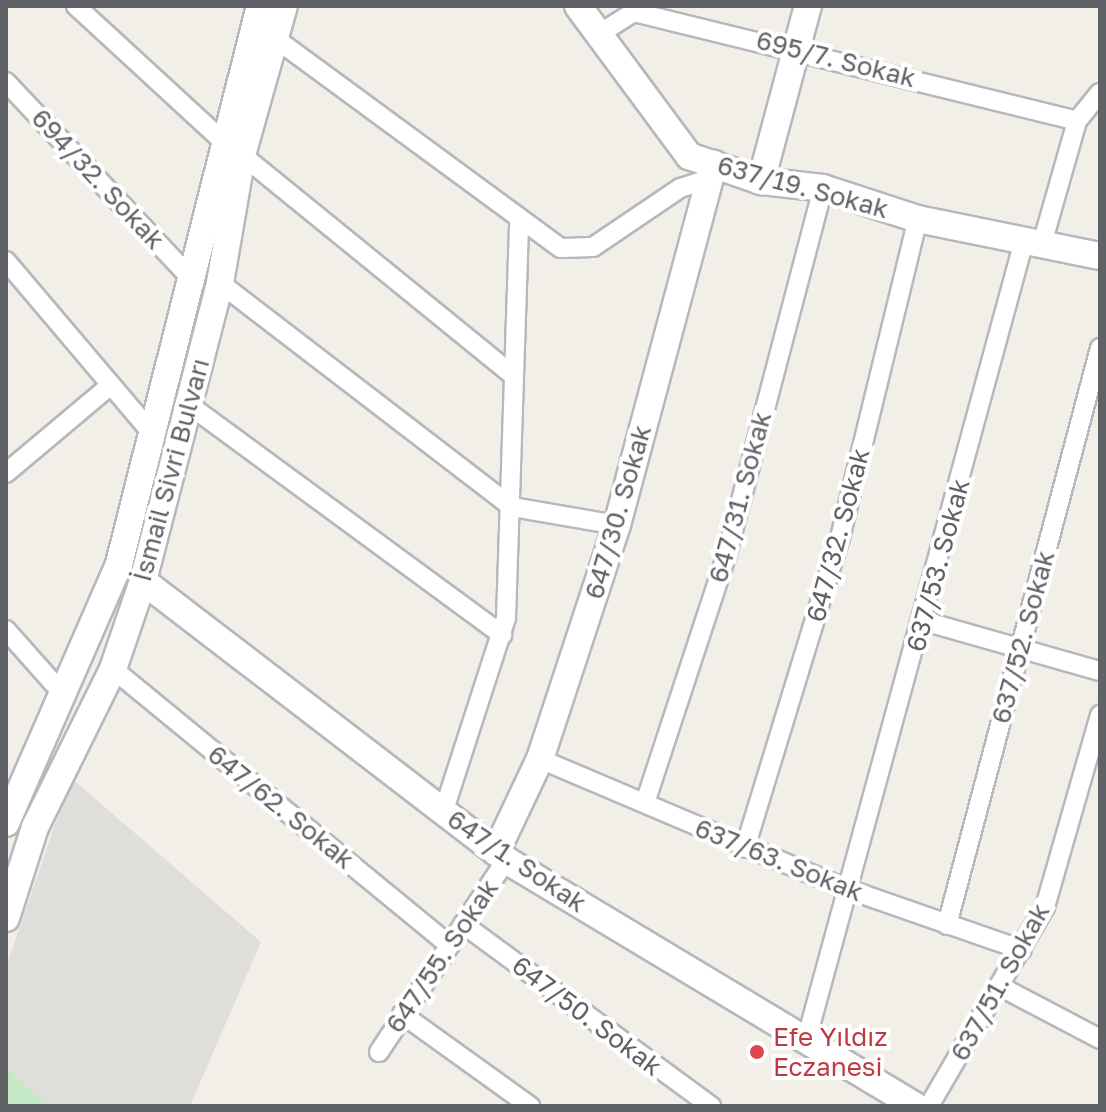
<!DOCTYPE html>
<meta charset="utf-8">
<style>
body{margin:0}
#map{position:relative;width:1106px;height:1112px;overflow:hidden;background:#f1efe8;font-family:"Golos Text",sans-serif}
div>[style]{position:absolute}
.industrial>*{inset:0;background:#e0deda}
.green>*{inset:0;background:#c5e8c5}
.roads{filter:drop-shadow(2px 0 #b5b8bc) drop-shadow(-2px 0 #b5b8bc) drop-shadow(0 2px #b5b8bc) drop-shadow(0 -2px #b5b8bc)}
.street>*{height:18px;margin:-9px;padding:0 9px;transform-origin:9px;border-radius:9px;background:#fff}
.secondary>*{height:26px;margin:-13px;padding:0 13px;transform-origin:13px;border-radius:13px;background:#fff}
.dots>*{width:22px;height:22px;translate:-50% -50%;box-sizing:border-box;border:4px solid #fff;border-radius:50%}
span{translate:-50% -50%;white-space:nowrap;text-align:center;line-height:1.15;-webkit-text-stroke:8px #fff;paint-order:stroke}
.street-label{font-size:26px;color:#5f6368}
.health-label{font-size:26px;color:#be3a42}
.left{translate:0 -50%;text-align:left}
.frame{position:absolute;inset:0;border:8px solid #5f6368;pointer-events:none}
</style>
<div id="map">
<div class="industrial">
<i style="clip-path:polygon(71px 778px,261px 942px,190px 1106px,47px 1106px,6px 1067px,6px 967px)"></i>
</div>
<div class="green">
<i style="clip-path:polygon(6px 1067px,47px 1106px,6px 1106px)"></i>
</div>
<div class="roads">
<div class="street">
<i style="left:76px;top:6px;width:201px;rotate:42.6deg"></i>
<i style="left:599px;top:34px;width:41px;rotate:-32.2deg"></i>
<i style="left:634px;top:12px;width:456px;rotate:13.8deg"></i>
<i style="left:276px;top:39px;width:353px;rotate:36.3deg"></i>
<i style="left:561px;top:248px;width:32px;rotate:-2deg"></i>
<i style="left:593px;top:247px;width:105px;rotate:-34.1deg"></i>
<i style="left:680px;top:188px;width:30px;rotate:-17deg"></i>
<i style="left:6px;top:82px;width:268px;rotate:46.7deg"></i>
<i style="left:242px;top:155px;width:344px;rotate:39.1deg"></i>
<i style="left:1042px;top:244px;width:128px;rotate:-74.1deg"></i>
<i style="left:1077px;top:121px;width:36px;rotate:-51deg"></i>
<i style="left:6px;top:261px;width:224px;rotate:49.7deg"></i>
<i style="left:220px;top:283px;width:368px;rotate:37.5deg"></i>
<i style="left:512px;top:507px;width:107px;rotate:9.7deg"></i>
<i style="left:188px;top:404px;width:390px;rotate:36.3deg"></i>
<i style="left:6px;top:473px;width:137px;rotate:-40deg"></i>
<i style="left:924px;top:621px;width:183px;rotate:15.9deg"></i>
<i style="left:6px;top:630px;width:84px;rotate:48.4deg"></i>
<i style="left:113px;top:669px;width:435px;rotate:39.4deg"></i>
<i style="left:540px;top:759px;width:333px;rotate:23deg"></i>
<i style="left:847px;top:889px;width:185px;rotate:19.2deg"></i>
<i style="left:645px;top:803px;width:262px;rotate:-71.8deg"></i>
<i style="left:727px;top:554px;width:378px;rotate:-75.3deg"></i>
<i style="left:443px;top:813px;width:205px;rotate:-72.1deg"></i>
<i style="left:506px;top:618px;width:399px;rotate:-88.1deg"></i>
<i style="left:745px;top:848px;width:324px;rotate:-73deg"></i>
<i style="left:840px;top:538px;width:328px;rotate:-76.3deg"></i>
<i style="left:463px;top:924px;width:308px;rotate:36.3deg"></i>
<i style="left:947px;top:925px;width:597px;rotate:-75.15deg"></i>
<i style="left:1001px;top:987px;width:112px;rotate:27.7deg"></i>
<i style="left:402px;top:1014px;width:158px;rotate:35.7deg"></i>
<i style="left:806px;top:1041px;width:829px;rotate:-74.76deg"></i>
<i style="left:379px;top:1052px;width:230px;rotate:-56.5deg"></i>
<i style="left:929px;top:1106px;width:230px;rotate:-59.8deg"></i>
<i style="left:1045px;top:907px;width:200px;rotate:-74deg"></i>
</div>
<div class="secondary">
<i style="left:578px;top:6px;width:187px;rotate:53.5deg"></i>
<i style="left:689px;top:156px;width:76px;rotate:19.1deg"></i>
<i style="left:761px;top:181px;width:62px;rotate:6.4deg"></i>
<i style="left:823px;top:188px;width:100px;rotate:18.1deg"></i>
<i style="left:918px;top:219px;width:186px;rotate:11.5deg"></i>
<i style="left:761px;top:181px;width:181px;rotate:-75deg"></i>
<i style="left:143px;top:581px;width:458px;rotate:37.5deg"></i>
<i style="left:506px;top:860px;width:477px;rotate:31deg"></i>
<i style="left:6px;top:823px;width:283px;rotate:-66.4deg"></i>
<i style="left:119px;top:564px;width:576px;rotate:-75.82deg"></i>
<i style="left:496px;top:852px;width:103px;rotate:-64.7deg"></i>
<i style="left:540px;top:759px;width:246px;rotate:-71.8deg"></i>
<i style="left:617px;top:525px;width:374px;rotate:-75deg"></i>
<i style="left:6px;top:918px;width:96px;rotate:-72.3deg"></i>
<i style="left:35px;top:827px;width:176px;rotate:-63.7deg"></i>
<i style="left:113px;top:669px;width:93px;rotate:-71.2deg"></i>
<i style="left:143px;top:581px;width:308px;rotate:-75.5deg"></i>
<i style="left:220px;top:283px;width:130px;rotate:-80.2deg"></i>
<i style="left:242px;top:155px;width:155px;rotate:-74.3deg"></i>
</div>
</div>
<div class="dots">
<i style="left:757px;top:1052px;background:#e0444e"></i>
</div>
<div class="street-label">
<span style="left:836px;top:59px;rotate:14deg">695/7. Sokak</span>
<span style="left:98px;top:179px;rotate:47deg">694/32. Sokak</span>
<span style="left:803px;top:187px;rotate:15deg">637/19. Sokak</span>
<span style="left:171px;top:470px;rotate:-75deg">İsmail Sivri Bulvarı</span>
<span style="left:740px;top:497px;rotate:-75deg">647/31. Sokak</span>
<span style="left:618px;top:512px;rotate:-74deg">647/30. Sokak</span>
<span style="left:838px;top:535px;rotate:-75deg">647/32. Sokak</span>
<span style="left:938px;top:565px;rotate:-75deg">637/53. Sokak</span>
<span style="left:1023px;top:637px;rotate:-75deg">637/52. Sokak</span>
<span style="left:281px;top:807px;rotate:39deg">647/62. Sokak</span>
<span style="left:779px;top:860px;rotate:22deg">637/63. Sokak</span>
<span style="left:517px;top:861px;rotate:34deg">647/1. Sokak</span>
<span style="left:442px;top:956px;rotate:-56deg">647/55. Sokak</span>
<span style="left:1000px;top:982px;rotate:-61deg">637/51. Sokak</span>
<span style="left:587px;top:1016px;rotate:37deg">647/50. Sokak</span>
</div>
<div class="health-label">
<span class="left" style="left:773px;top:1052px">Efe Yıldız<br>Eczanesi</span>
</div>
<div class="frame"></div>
</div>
